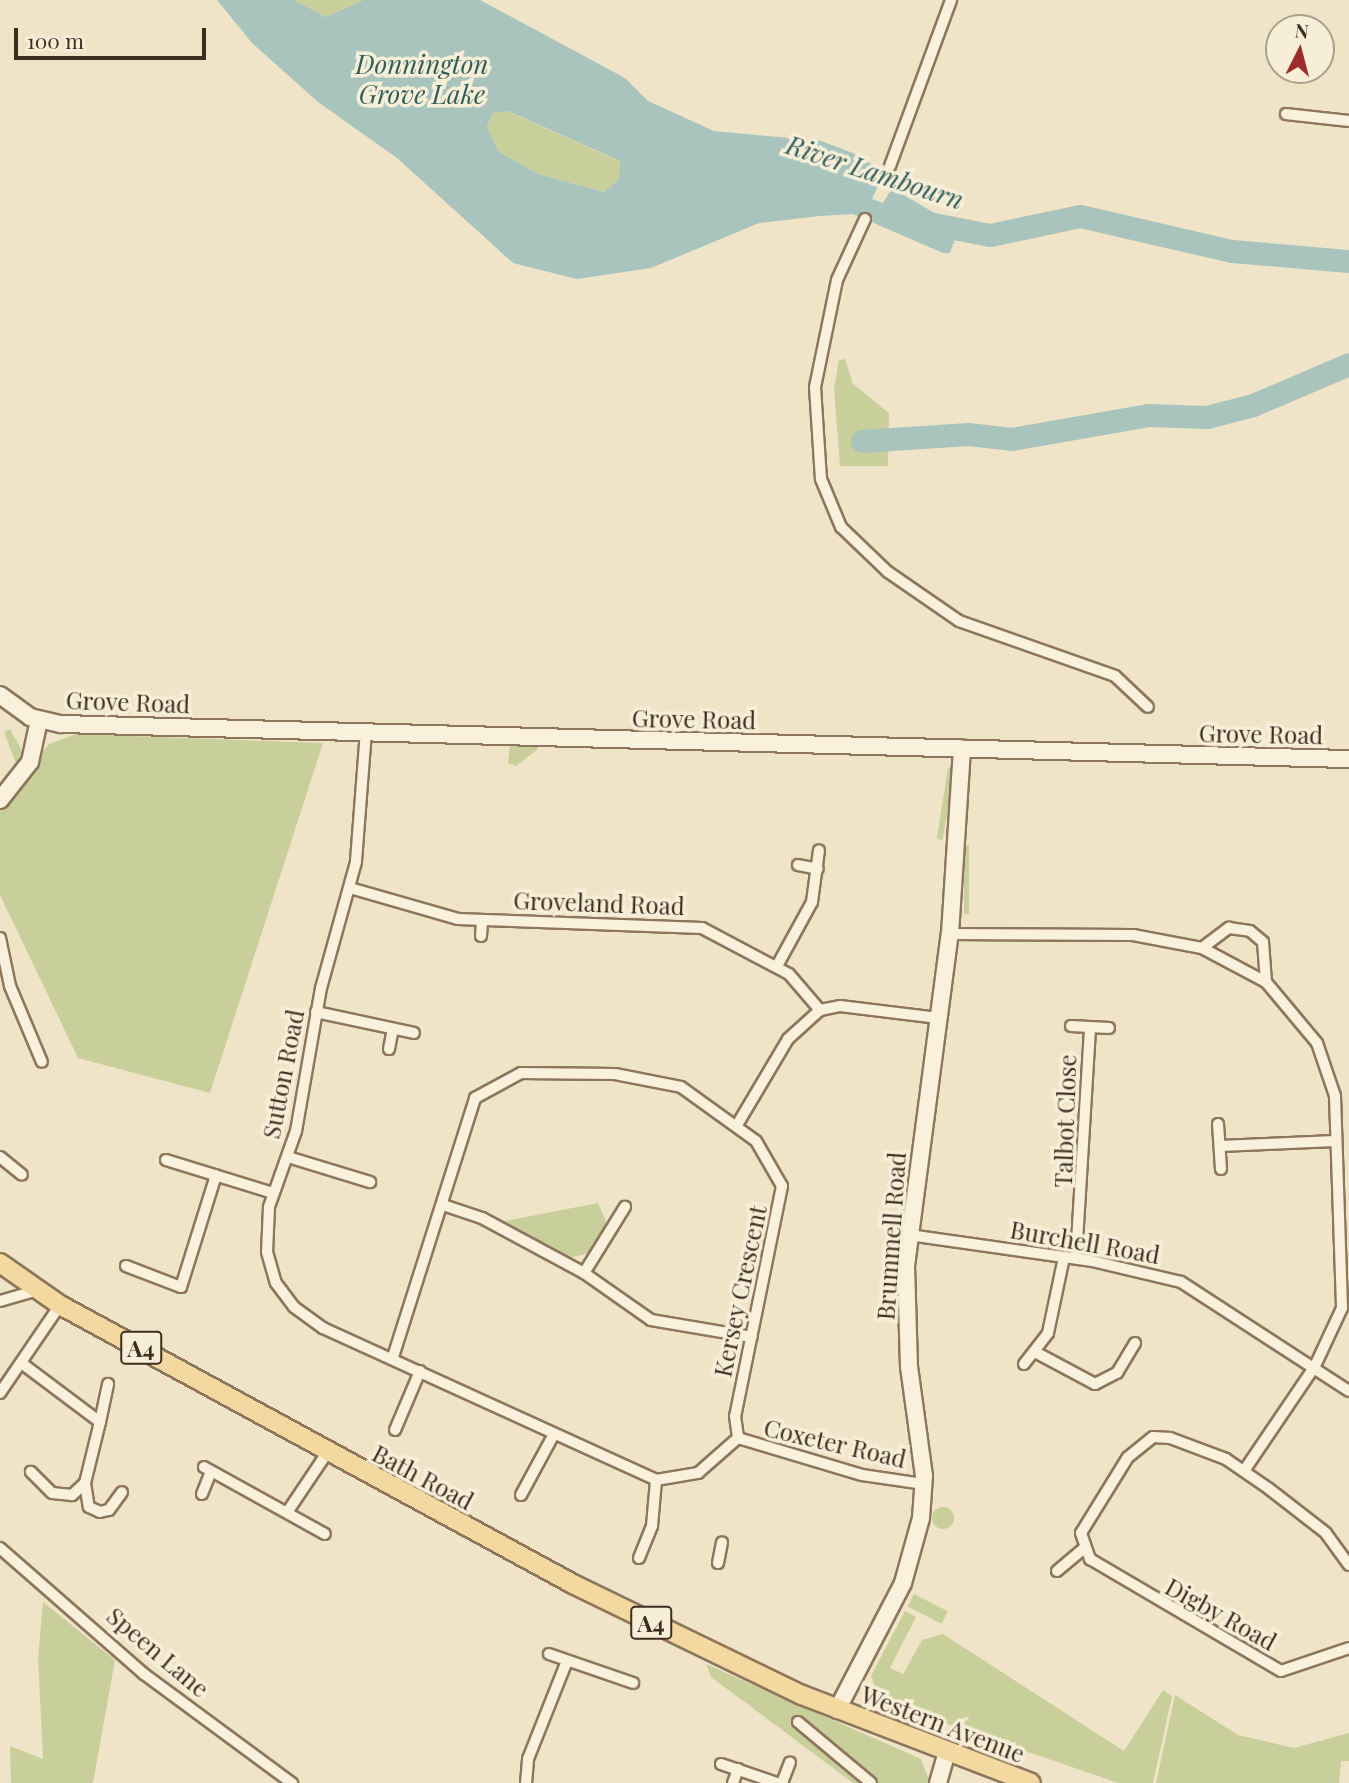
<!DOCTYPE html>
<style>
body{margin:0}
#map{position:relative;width:1349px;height:1783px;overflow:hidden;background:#f0e4c8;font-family:"Playfair Display",serif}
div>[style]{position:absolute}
.green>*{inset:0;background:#c9cf9b;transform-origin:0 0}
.round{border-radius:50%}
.water>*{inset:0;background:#a9c4bc}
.river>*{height:23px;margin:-11.5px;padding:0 11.5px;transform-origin:11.5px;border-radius:11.5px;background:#a9c4bc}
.roads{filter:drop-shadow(2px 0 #8d765c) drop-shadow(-2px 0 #8d765c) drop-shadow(0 2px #8d765c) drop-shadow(0 -2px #8d765c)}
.street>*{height:10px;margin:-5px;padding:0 5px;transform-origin:5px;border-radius:5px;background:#faf1dc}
.secondary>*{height:16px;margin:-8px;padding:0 8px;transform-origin:8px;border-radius:8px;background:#faf1dc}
.primary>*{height:18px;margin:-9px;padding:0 9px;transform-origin:9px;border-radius:9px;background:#f3d9a0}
span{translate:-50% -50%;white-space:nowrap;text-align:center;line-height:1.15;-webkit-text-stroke:7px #f7eed8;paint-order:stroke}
.shield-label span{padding:2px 5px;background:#f7eed8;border:2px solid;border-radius:5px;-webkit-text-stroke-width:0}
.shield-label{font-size:23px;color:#3d2e20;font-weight:700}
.street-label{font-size:24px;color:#3d2e20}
.water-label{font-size:26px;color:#2f5d5a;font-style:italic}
.north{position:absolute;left:1265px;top:14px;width:70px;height:70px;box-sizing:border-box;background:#f7eed8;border:2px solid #ada18e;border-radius:50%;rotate:6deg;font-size:19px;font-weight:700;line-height:28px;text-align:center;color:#3d2e20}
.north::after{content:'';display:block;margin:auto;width:24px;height:32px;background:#9e2a2b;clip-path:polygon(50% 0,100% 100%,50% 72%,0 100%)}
.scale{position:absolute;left:14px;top:28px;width:192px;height:32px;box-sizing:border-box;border:4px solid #3d2e20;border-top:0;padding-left:9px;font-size:21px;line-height:24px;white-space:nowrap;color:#3d2e20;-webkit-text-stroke:5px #f7eed8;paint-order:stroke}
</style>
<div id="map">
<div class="green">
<i style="clip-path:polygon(294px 0,363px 0,326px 17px)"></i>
<i style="clip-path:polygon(507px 111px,621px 162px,619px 179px,604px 192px,538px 174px,498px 151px,487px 127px,493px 113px)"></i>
<i style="clip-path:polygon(845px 359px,853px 384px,889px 413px,888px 466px,840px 466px,834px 389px,839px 360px)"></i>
<i style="clip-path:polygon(10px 729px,26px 758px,18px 769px,4px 732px)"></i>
<i style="clip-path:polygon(76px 734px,323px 743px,210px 1093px,78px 1058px,0 895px,0 807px,49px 744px)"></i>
<i style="clip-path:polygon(510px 746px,537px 746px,538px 749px,516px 766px,508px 763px)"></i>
<i style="left:948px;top:768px;width:6px;height:72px;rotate:9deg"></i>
<i style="left:964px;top:845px;width:5px;height:69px"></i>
<i style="clip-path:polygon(598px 1203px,608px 1226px,592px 1252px,566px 1259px,505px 1221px)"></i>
<i class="round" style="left:932px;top:1507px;width:22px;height:22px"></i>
<i style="left:914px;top:1594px;width:38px;height:14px;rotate:27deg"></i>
<i style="clip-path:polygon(43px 1602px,115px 1660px,93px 1783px,11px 1783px,10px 1746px,43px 1759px,38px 1658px)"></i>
<i style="clip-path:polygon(905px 1611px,916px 1617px,890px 1668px,903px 1674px,922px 1640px,943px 1634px,1124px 1751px,1163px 1690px,1172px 1696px,1153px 1783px,1118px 1783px,880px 1701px,871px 1676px)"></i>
<i style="clip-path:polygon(706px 1664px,921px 1759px,930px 1783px,853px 1783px,711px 1677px)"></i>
<i style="clip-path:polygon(1175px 1695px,1238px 1735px,1294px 1748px,1349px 1733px,1349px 1761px,1341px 1761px,1339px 1783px,1156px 1783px)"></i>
</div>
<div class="water">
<i style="clip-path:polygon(evenodd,217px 0,294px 0,326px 17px,363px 0,480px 0,625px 78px,648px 101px,714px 131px,821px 141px,853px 153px,874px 166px,880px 182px,872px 199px,883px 203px,892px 188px,948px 221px,956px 236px,950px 253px,943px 253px,853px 214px,820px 216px,759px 223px,651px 268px,577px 279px,513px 263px,397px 158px,318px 102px,252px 43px,217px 0,508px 111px,620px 161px,619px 179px,604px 192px,538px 174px,498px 151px,487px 127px,493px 113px,508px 111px)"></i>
</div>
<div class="river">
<i style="left:923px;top:222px;width:68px;rotate:11deg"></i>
<i style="left:990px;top:235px;width:92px;rotate:-11.9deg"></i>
<i style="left:1080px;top:216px;width:156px;rotate:13deg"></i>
<i style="left:1232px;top:251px;width:117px;rotate:4.9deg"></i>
<i style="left:862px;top:441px;width:106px;rotate:-3.8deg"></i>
<i style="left:968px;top:434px;width:43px;rotate:6.6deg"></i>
<i style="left:1011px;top:439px;width:139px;rotate:-9.9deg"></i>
<i style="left:1148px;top:415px;width:59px;rotate:1.9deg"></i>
<i style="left:1207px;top:417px;width:48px;rotate:-14.6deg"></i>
<i style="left:1253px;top:405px;width:104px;rotate:-23.1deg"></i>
</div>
<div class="roads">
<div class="street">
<i style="left:1286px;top:114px;width:63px;rotate:6.3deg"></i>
<i style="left:890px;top:166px;width:177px;rotate:-69.8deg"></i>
<i style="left:865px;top:219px;width:67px;rotate:114.7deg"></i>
<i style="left:837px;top:280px;width:109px;rotate:101.6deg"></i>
<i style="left:815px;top:387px;width:92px;rotate:86.3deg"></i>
<i style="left:821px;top:479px;width:52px;rotate:67.4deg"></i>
<i style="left:841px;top:527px;width:65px;rotate:43.8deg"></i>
<i style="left:888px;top:572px;width:86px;rotate:34.6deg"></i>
<i style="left:959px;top:621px;width:165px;rotate:19.4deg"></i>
<i style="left:1115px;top:676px;width:45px;rotate:43.2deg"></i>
<i style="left:366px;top:731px;width:131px;rotate:94.4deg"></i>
<i style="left:356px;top:862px;width:131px;rotate:105.5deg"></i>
<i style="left:321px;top:988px;width:145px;rotate:99.9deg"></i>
<i style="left:296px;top:1131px;width:81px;rotate:109.6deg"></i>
<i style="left:269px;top:1207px;width:45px;rotate:92.5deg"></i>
<i style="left:267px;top:1252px;width:32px;rotate:74deg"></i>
<i style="left:276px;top:1283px;width:30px;rotate:53deg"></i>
<i style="left:294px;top:1307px;width:36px;rotate:36deg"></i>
<i style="left:323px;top:1328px;width:366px;rotate:24.5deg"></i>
<i style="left:656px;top:1480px;width:43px;rotate:-9.5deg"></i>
<i style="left:698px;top:1473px;width:53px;rotate:-41.2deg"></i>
<i style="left:798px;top:865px;width:20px;rotate:11deg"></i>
<i style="left:350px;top:888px;width:112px;rotate:16deg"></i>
<i style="left:458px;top:919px;width:244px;rotate:2.1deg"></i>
<i style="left:702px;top:928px;width:98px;rotate:27.9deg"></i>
<i style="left:789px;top:974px;width:48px;rotate:49.3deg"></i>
<i style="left:820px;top:1010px;width:20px;rotate:-11deg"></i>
<i style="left:840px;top:1006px;width:99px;rotate:7deg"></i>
<i style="left:950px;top:934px;width:183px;rotate:0.3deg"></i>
<i style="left:1133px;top:935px;width:70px;rotate:10.7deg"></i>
<i style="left:1202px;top:948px;width:72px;rotate:28deg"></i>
<i style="left:1266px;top:982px;width:80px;rotate:50.1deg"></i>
<i style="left:1317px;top:1043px;width:56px;rotate:71.2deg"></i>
<i style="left:1335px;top:1096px;width:212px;rotate:88.1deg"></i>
<i style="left:1342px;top:1308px;width:64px;rotate:115deg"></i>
<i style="left:1315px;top:1366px;width:127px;rotate:124.1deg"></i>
<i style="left:481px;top:936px;width:15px;rotate:-86deg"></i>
<i style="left:0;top:938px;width:49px;rotate:78.2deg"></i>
<i style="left:10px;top:986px;width:82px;rotate:67.2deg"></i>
<i style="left:1202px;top:948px;width:34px;rotate:-37deg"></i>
<i style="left:1229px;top:928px;width:21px;rotate:8deg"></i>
<i style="left:1250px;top:931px;width:17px;rotate:40deg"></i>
<i style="left:1263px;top:942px;width:40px;rotate:85.7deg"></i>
<i style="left:777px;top:966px;width:73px;rotate:-61.3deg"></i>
<i style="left:812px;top:902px;width:52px;rotate:-82.3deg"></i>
<i style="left:316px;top:1012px;width:100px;rotate:12.1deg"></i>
<i style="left:1071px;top:1026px;width:38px;rotate:3deg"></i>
<i style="left:389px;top:1049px;width:20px;rotate:-79deg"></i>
<i style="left:1218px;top:1124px;width:45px;rotate:86.2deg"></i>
<i style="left:737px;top:1125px;width:100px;rotate:-59.3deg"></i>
<i style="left:788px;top:1039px;width:43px;rotate:-42.2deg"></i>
<i style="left:1220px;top:1146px;width:115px;rotate:-2.5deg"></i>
<i style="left:0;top:1157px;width:28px;rotate:39deg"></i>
<i style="left:288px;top:1157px;width:86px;rotate:17deg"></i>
<i style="left:166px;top:1160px;width:112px;rotate:17.1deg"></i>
<i style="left:443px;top:1205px;width:41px;rotate:18.4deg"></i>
<i style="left:482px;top:1218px;width:116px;rotate:28.3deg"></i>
<i style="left:584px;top:1273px;width:82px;rotate:35deg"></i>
<i style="left:651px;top:1320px;width:102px;rotate:9.6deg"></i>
<i style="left:909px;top:1235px;width:185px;rotate:8.1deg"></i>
<i style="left:1092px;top:1261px;width:91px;rotate:13.3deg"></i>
<i style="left:1181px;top:1282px;width:200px;rotate:33deg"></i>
<i style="left:1076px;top:1258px;width:231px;rotate:-86.5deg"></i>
<i style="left:126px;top:1266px;width:59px;rotate:20.9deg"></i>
<i style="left:181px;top:1287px;width:117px;rotate:-72.6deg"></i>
<i style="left:584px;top:1273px;width:78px;rotate:-58.2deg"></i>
<i style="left:0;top:1301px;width:37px;rotate:-16deg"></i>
<i style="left:1035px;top:1352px;width:68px;rotate:28.1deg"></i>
<i style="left:1095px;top:1384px;width:25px;rotate:-27deg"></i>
<i style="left:1117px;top:1373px;width:35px;rotate:-59deg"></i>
<i style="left:393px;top:1357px;width:272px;rotate:-72.4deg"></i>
<i style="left:475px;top:1098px;width:52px;rotate:-28.5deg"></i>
<i style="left:521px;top:1073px;width:94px;rotate:0.6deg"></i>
<i style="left:615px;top:1074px;width:67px;rotate:11.1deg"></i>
<i style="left:681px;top:1087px;width:92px;rotate:35.8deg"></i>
<i style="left:756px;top:1141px;width:52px;rotate:60deg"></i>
<i style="left:782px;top:1186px;width:235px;rotate:101.5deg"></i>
<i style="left:735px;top:1416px;width:22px;rotate:82deg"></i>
<i style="left:1024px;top:1364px;width:39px;rotate:-52deg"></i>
<i style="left:1048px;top:1333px;width:78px;rotate:-78.1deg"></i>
<i style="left:24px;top:1365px;width:95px;rotate:36.9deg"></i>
<i style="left:100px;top:1422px;width:63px;rotate:103.8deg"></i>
<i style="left:85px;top:1483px;width:18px;rotate:137deg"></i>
<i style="left:72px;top:1495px;width:20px;rotate:-174deg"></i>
<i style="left:52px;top:1493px;width:30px;rotate:-135deg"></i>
<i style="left:0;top:1393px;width:107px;rotate:-55.7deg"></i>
<i style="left:100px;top:1422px;width:39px;rotate:-78deg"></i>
<i style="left:395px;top:1430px;width:64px;rotate:-67deg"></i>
<i style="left:738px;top:1438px;width:129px;rotate:16.6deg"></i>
<i style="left:862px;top:1475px;width:63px;rotate:8.3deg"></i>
<i style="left:204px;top:1467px;width:138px;rotate:29deg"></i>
<i style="left:85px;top:1483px;width:24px;rotate:81deg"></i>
<i style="left:89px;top:1507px;width:12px;rotate:24deg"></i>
<i style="left:100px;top:1512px;width:9px;rotate:-13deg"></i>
<i style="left:109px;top:1510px;width:22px;rotate:-54deg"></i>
<i style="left:202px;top:1494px;width:24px;rotate:-68deg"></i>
<i style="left:521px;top:1495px;width:69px;rotate:-61.6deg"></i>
<i style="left:288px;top:1511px;width:70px;rotate:-56.1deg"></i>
<i style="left:0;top:1548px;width:191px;rotate:41.2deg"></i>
<i style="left:144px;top:1674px;width:184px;rotate:36.4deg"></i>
<i style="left:639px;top:1558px;width:35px;rotate:-68deg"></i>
<i style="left:652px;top:1526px;width:46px;rotate:-85deg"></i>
<i style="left:718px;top:1563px;width:21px;rotate:-79deg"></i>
<i style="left:1349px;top:1565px;width:39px;rotate:-126deg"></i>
<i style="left:1326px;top:1533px;width:73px;rotate:-142.2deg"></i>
<i style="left:1268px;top:1488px;width:51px;rotate:-145.4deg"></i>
<i style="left:1226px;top:1459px;width:60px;rotate:-159.4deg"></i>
<i style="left:1170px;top:1438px;width:17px;rotate:-177deg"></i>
<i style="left:1153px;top:1437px;width:32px;rotate:141deg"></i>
<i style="left:1128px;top:1457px;width:89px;rotate:121.7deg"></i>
<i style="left:1081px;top:1533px;width:28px;rotate:71deg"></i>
<i style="left:1090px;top:1559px;width:221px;rotate:30.4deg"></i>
<i style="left:1281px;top:1671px;width:72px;rotate:-18.7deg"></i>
<i style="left:1057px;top:1571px;width:34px;rotate:-40deg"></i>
<i style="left:549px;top:1654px;width:89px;rotate:19deg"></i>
<i style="left:798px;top:1722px;width:95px;rotate:39.9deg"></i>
<i style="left:721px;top:1764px;width:59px;rotate:18.7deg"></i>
<i style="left:526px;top:1783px;width:24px;rotate:-85deg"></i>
<i style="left:528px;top:1759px;width:105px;rotate:-68.3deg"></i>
<i style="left:733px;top:1783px;width:15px;rotate:-70deg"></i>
<i style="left:782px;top:1783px;width:22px;rotate:-69deg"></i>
</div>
<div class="secondary">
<i style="left:0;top:695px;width:37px;rotate:36deg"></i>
<i style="left:30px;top:717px;width:32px;rotate:13deg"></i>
<i style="left:61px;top:724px;width:1288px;rotate:1.56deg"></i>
<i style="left:0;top:800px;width:48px;rotate:-51.7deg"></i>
<i style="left:30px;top:762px;width:43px;rotate:-77.9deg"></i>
<i style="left:837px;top:1710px;width:143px;rotate:-62.5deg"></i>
<i style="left:903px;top:1583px;width:67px;rotate:-74.5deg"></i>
<i style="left:921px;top:1518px;width:42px;rotate:-85.9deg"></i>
<i style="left:924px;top:1476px;width:110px;rotate:-97.8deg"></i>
<i style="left:909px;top:1367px;width:101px;rotate:-91.7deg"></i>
<i style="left:906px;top:1266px;width:335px;rotate:-82.5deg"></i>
<i style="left:950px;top:934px;width:186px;rotate:-86.3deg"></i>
<i style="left:938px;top:1783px;width:29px;rotate:-74deg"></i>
</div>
<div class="primary">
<i style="left:0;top:1263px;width:73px;rotate:35deg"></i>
<i style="left:60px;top:1305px;width:584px;rotate:28.54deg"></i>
<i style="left:573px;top:1584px;width:254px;rotate:25.9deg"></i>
<i style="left:802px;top:1695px;width:245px;rotate:21deg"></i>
</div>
</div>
<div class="shield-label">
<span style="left:141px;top:1348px">A4</span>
<span style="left:651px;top:1623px">A4</span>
</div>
<div class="street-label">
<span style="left:128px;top:702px;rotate:2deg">Grove Road</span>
<span style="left:694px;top:719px;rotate:1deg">Grove Road</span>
<span style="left:1261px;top:734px;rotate:1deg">Grove Road</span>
<span style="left:599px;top:903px;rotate:2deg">Groveland Road</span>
<span style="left:283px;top:1074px;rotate:-79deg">Sutton Road</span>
<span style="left:1065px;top:1121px;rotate:-88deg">Talbot Close</span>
<span style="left:891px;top:1236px;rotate:-86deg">Brummell Road</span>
<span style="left:1085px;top:1242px;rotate:10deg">Burchell Road</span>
<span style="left:740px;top:1291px;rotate:-78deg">Kersey Crescent</span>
<span style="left:835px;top:1443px;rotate:13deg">Coxeter Road</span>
<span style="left:423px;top:1477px;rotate:28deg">Bath Road</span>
<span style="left:1221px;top:1614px;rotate:29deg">Digby Road</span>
<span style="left:158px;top:1652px;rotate:40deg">Speen Lane</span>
<span style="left:943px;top:1724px;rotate:21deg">Western Avenue</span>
</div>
<div class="water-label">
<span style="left:422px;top:79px">Donnington<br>Grove Lake</span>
<span style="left:875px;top:172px;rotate:18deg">River Lambourn</span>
</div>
<div class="north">N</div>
<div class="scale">100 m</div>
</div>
